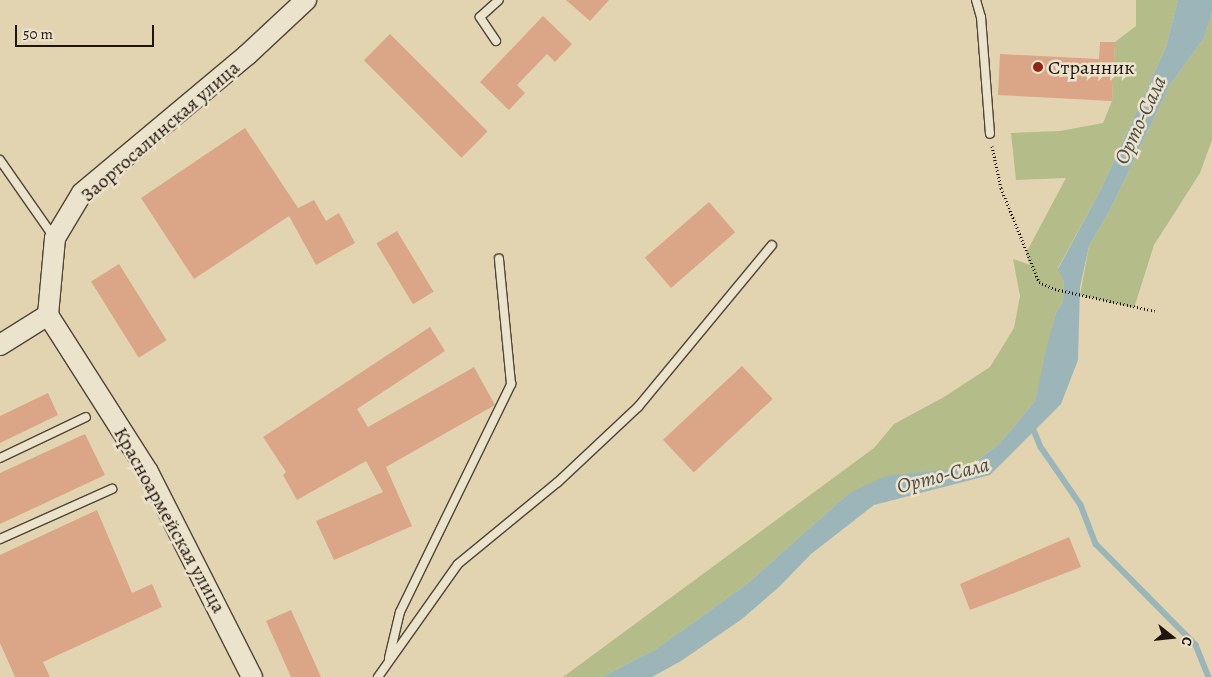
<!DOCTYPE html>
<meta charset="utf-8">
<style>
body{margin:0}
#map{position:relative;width:1212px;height:677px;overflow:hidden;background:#e2d4b1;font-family:Alegreya,serif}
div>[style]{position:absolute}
.green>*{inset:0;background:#b4bc8a}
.water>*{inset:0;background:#9cb5b9}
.stream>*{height:5.5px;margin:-2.75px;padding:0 2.75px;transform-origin:2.75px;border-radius:2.75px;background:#9cb5b9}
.building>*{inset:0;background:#dba687;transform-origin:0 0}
.path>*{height:3px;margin-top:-1.5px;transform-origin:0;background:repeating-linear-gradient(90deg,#20140f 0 1px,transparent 0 3.5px)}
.roads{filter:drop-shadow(1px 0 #504438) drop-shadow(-1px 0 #504438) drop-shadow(0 1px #504438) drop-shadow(0 -1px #504438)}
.service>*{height:8px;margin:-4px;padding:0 4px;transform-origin:4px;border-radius:4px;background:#ece3cc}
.tertiary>*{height:20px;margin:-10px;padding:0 10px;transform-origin:10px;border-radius:10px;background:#ece3cc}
.dots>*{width:14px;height:14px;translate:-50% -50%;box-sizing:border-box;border:2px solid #ece3cc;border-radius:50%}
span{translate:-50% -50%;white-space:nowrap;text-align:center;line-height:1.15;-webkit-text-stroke:5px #ece3cc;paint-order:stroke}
.poi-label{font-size:20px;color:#20140f}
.left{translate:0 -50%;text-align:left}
.street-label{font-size:20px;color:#20140f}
.water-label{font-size:21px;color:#4b4c4a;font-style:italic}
.north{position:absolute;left:1147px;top:612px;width:50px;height:50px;-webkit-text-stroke:4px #ece3cc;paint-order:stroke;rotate:106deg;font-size:14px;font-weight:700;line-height:20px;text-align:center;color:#20140f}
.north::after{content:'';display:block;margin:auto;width:18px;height:22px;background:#20140f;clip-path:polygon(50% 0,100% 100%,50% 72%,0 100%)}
.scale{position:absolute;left:15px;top:25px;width:139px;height:22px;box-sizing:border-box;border:2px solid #20140f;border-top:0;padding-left:6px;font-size:15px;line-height:18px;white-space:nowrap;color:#20140f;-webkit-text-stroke:4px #ece3cc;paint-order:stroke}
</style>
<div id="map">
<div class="green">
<i style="clip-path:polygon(1136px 0,1178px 0,1166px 47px,1101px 189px,1058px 268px,1064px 282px,1063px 301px,1056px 313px,1035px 401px,1000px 443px,969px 467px,849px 493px,747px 584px,656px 649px,602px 677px,563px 677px,874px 448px,894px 424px,944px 397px,990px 367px,1014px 328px,1020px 296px,1013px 259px,1030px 265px,1026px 253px,1066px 178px,1016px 180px,1011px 133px,1060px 131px,1103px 123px,1112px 101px,1115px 42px,1136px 26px)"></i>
<i style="clip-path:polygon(1212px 13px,1212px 140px,1200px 173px,1154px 245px,1134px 308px,1080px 295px,1089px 246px,1111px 208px,1170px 85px,1204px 38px)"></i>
</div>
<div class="water">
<i style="clip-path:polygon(1178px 0,1212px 0,1212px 13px,1204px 38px,1170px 85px,1111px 208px,1089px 246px,1080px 287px,1078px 360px,1061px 404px,990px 475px,874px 505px,811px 554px,779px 587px,742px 619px,681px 661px,652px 677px,602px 677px,656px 649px,747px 584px,849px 493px,886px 476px,969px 467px,1000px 443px,1035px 401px,1047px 346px,1056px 313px,1063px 301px,1064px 282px,1058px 269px,1101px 189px,1166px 47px)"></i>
</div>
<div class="stream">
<i style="left:1032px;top:425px;width:24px;rotate:68deg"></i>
<i style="left:1041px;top:447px;width:70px;rotate:55.4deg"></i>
<i style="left:1081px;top:505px;width:42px;rotate:69deg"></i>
<i style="left:1096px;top:544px;width:142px;rotate:45.3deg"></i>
<i style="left:1196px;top:645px;width:35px;rotate:68deg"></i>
</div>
<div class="building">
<i style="clip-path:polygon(566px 0,609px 0,590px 21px)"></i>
<i style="clip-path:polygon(543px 16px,572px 44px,555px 62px,547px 54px,517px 85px,525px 93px,509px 110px,480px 82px)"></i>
<i style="left:390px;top:34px;width:138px;height:37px;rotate:45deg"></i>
<i style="clip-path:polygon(1100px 42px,1115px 42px,1112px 101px,998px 95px,1000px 54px,1099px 59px)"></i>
<i style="clip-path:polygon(245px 128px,298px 208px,314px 200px,326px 221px,339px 213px,355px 243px,316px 265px,289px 216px,194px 279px,141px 198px)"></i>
<i style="left:709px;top:202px;width:40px;height:85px;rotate:49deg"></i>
<i style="left:397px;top:231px;width:71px;height:24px;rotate:59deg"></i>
<i style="left:119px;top:264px;width:90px;height:33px;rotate:58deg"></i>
<i style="clip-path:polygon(430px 327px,445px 351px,357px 409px,368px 427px,474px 367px,495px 405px,386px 467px,412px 526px,334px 560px,316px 521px,383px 492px,366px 461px,297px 500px,283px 475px,286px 472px,263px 437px)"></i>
<i style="left:742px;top:366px;width:45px;height:108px;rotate:47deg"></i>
<i style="clip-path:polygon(48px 393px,58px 415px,0 443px,0 416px)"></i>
<i style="clip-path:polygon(85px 434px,105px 475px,0 524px,0 473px)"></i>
<i style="clip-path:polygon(97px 510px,132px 593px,152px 584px,162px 607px,43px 662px,50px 677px,15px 677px,0 643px,0 555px)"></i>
<i style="clip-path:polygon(1069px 537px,1081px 567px,970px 610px,960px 584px)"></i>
<i style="clip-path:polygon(291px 610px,321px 677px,291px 677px,266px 621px)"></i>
</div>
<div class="path">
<i style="left:992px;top:146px;width:43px;rotate:77.9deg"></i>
<i style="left:1001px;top:188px;width:101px;rotate:68deg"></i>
<i style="left:1039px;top:282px;width:17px;rotate:24deg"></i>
<i style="left:1055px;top:289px;width:102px;rotate:12.4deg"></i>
</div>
<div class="roads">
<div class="service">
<i style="left:976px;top:0;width:18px;rotate:74deg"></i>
<i style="left:981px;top:17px;width:117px;rotate:85.6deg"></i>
<i style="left:496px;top:41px;width:29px;rotate:-124deg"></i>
<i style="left:480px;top:17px;width:25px;rotate:-42deg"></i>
<i style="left:0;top:160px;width:93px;rotate:55.1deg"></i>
<i style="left:0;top:458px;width:95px;rotate:-25.5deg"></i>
<i style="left:0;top:539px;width:123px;rotate:-24.1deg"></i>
<i style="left:389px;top:658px;width:47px;rotate:-76.6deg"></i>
<i style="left:400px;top:612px;width:254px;rotate:-64deg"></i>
<i style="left:511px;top:384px;width:126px;rotate:-95.5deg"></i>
<i style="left:378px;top:677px;width:138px;rotate:-54.7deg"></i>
<i style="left:458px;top:564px;width:129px;rotate:-39.4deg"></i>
<i style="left:558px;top:482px;width:110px;rotate:-43.2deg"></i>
<i style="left:638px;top:407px;width:210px;rotate:-50.4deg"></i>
</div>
<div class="tertiary">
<i style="left:48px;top:315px;width:186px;rotate:57.5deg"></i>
<i style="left:148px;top:472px;width:230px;rotate:63.1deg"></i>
<i style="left:0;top:345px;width:57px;rotate:-32deg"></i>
<i style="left:48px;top:315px;width:77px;rotate:-84.8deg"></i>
<i style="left:55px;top:238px;width:52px;rotate:-59deg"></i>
<i style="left:82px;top:193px;width:215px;rotate:-39.9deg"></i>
<i style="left:247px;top:55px;width:81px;rotate:-43deg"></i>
</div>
</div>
<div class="dots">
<i style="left:1038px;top:67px;background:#8f2418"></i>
</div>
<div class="poi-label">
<span class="left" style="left:1048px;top:67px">Странник</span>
</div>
<div class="street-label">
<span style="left:160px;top:131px;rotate:-41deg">Заортосалинская улица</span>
<span style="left:170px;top:520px;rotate:61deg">Красноармейская улица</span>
</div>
<div class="water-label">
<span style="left:1140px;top:120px;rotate:-65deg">Орто-Сала</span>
<span style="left:943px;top:475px;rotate:-14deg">Орто-Сала</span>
</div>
<div class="north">С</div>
<div class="scale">50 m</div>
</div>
